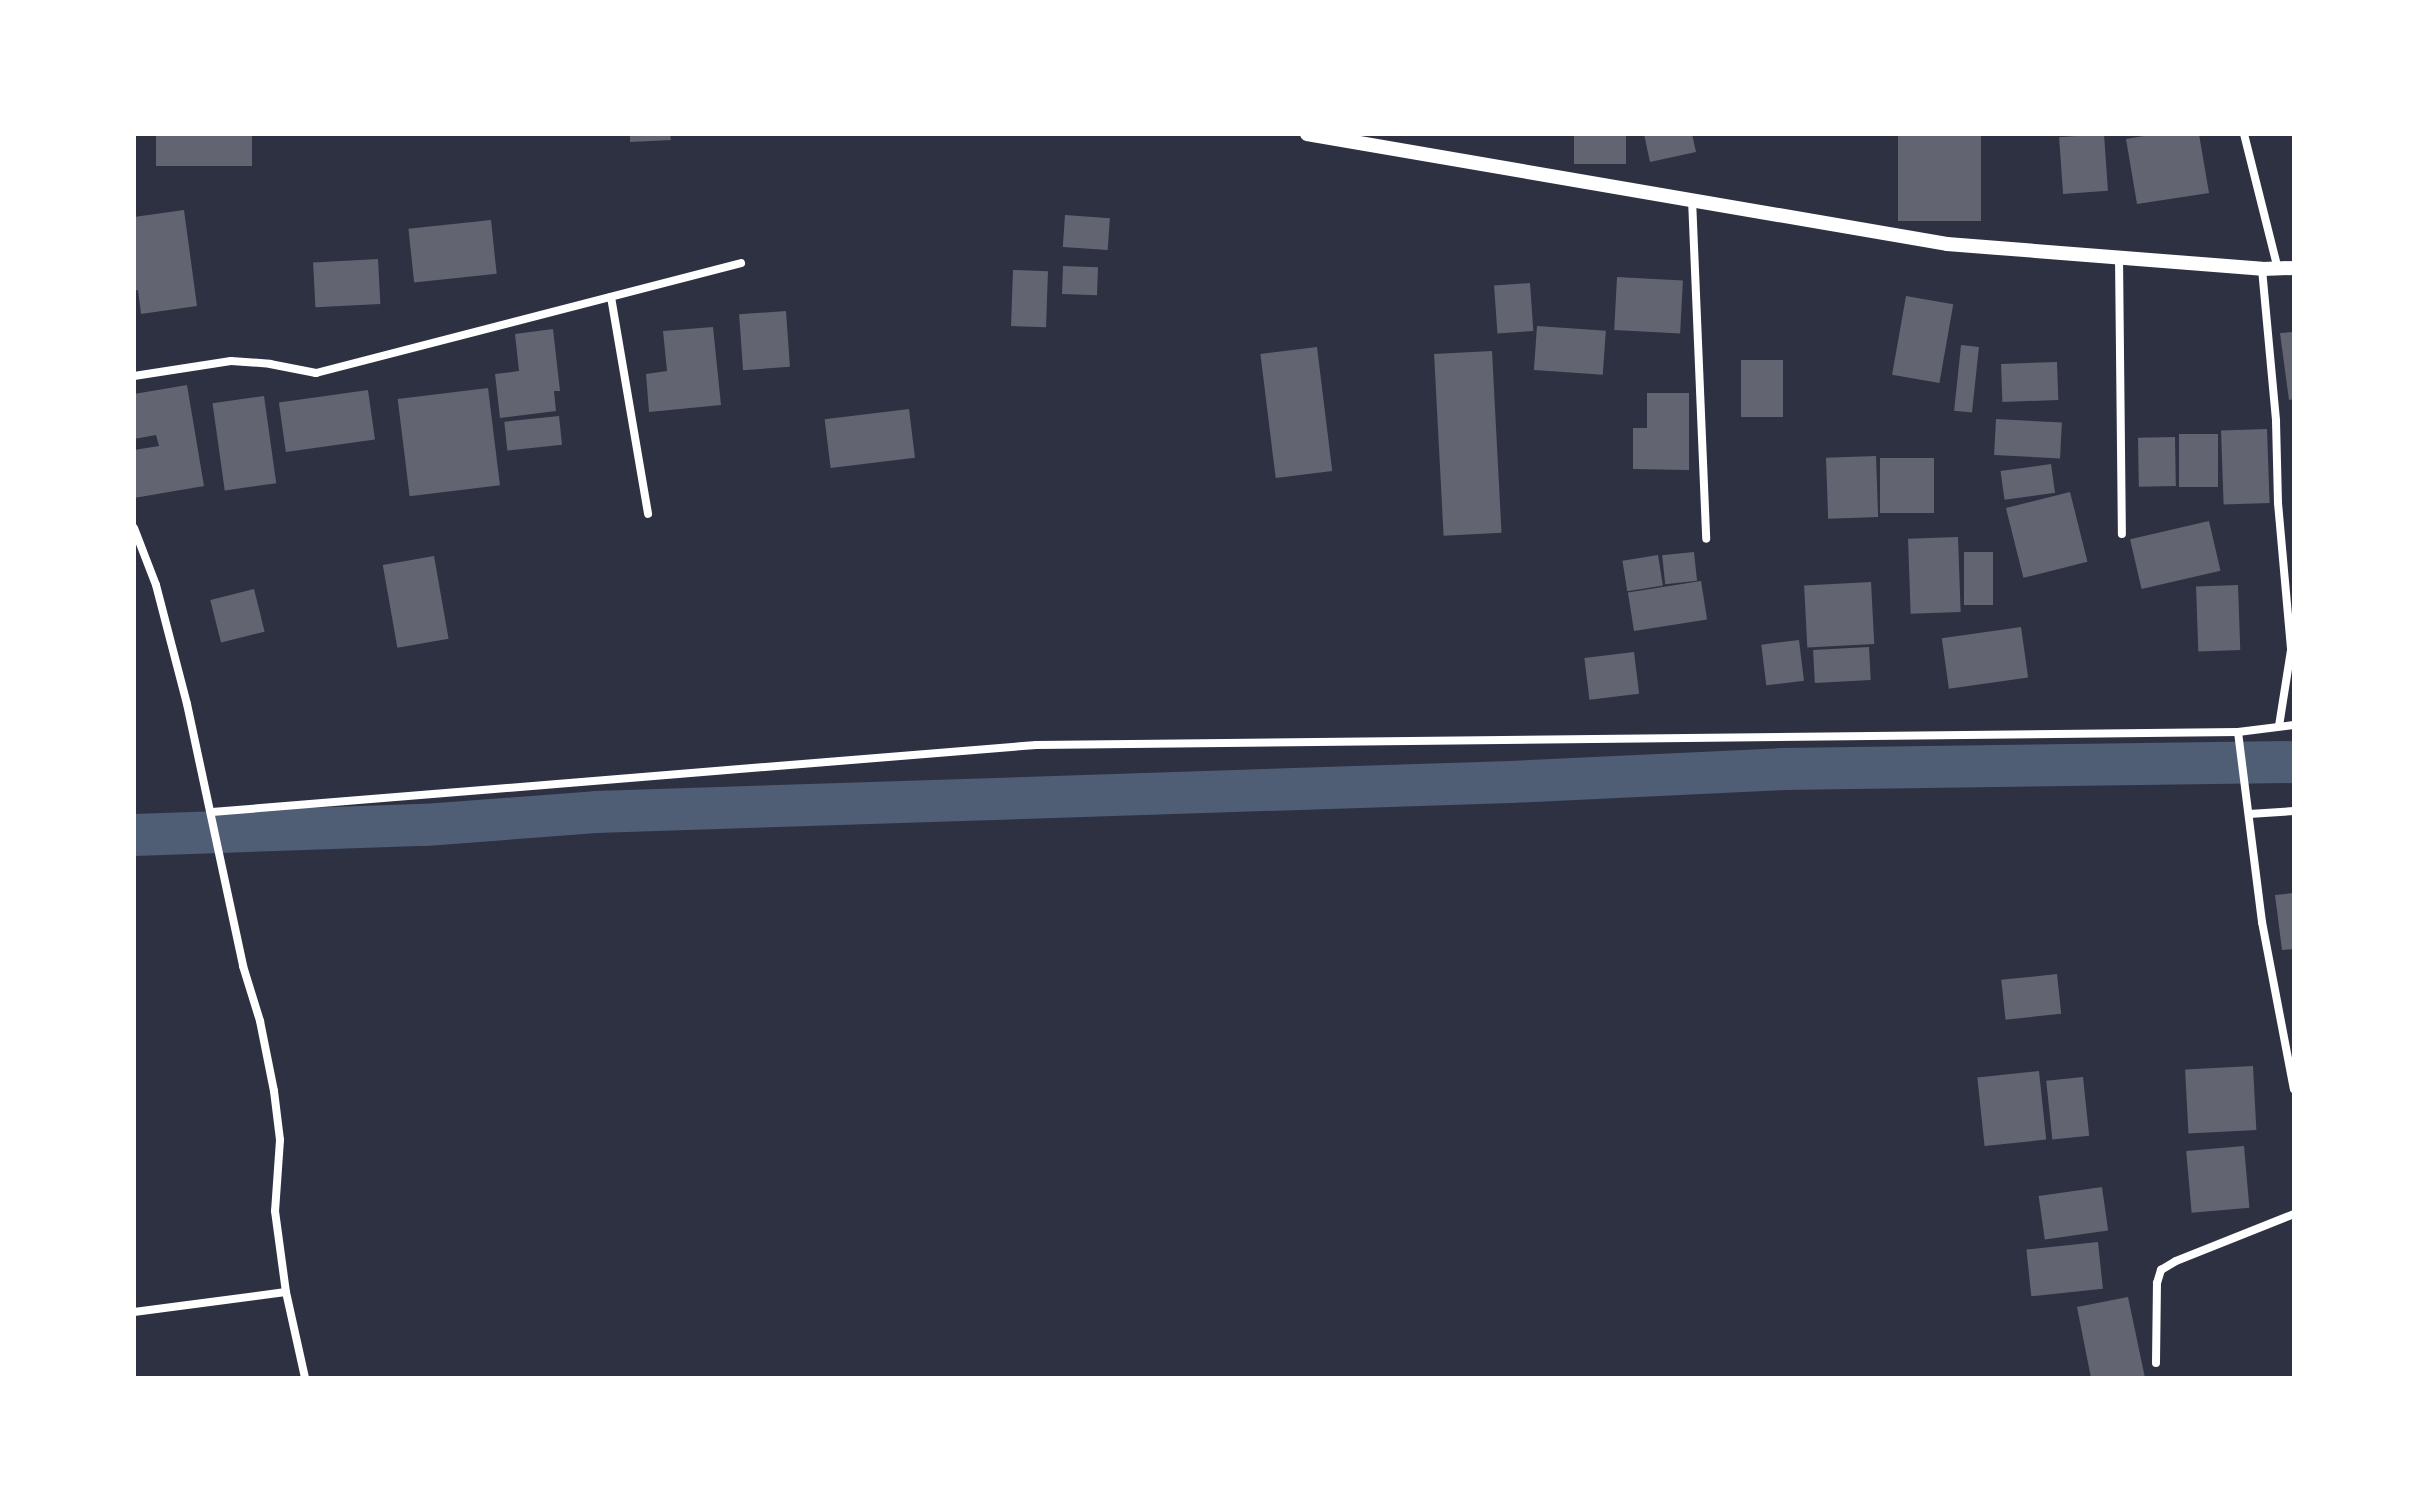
<!DOCTYPE html>
<style>
body{margin:0}
#map{position:relative;width:2428px;height:1512px;overflow:hidden;background:#2d3142;font-family:"PT Sans Narrow",sans-serif}
div>[style]{position:absolute}
.canal>*{height:42px;margin:-21px;padding:0 21px;transform-origin:21px;border-radius:21px;background:#4f5d75}
.building>*{inset:0;background:#626471;transform-origin:0 0}
.minor>*{height:8px;margin:-4px;padding:0 4px;transform-origin:4px;border-radius:4px;background:#fff}
.tertiary>*{height:14px;margin:-7px;padding:0 7px;transform-origin:7px;border-radius:7px;background:#fff}
span{translate:-50% -50%;white-space:nowrap;text-align:center;line-height:1.15;-webkit-text-stroke:8px #fff;paint-order:stroke}
.frame{position:absolute;inset:0;border:136px solid #fff;pointer-events:none}
</style>
<div id="map">
<div class="canal">
<i style="left:134px;top:835px;width:291px;rotate:-2deg"></i>
<i style="left:425px;top:825px;width:171px;rotate:-4.3deg"></i>
<i style="left:596px;top:812px;width:915px;rotate:-1.88deg"></i>
<i style="left:1511px;top:782px;width:271px;rotate:-2.7deg"></i>
<i style="left:1782px;top:769px;width:512px;rotate:-0.78deg"></i>
</div>
<div class="building">
<i style="left:156px;top:134px;width:96px;height:32px"></i>
<i style="clip-path:polygon(630px 134px,670px 134px,671px 140px,630px 142px)"></i>
<i style="left:1574px;top:134px;width:52px;height:30px"></i>
<i style="clip-path:polygon(1644px 134px,1692px 134px,1696px 152px,1650px 162px)"></i>
<i style="left:1898px;top:134px;width:83px;height:87px"></i>
<i style="left:2104px;top:134px;width:57px;height:45px;rotate:86deg"></i>
<i style="clip-path:polygon(2156px 134px,2199px 134px,2209px 193px,2137px 204px,2126px 139px)"></i>
<i style="clip-path:polygon(184px 210px,197px 306px,141px 314px,138px 290px,134px 291px,134px 217px)"></i>
<i style="left:1065px;top:215px;width:45px;height:32px;rotate:4deg"></i>
<i style="left:491px;top:220px;width:54px;height:83px;rotate:84deg"></i>
<i style="left:378px;top:259px;width:45px;height:65px;rotate:87deg"></i>
<i style="left:1063px;top:266px;width:35px;height:28px;rotate:2deg"></i>
<i style="left:1013px;top:270px;width:35px;height:56px;rotate:2deg"></i>
<i style="left:1617px;top:277px;width:66px;height:53px;rotate:3deg"></i>
<i style="left:1530px;top:283px;width:48px;height:36px;rotate:86deg"></i>
<i style="left:1906px;top:296px;width:48px;height:80px;rotate:10deg"></i>
<i style="left:786px;top:311px;width:56px;height:47px;rotate:86deg"></i>
<i style="left:1537px;top:326px;width:69px;height:44px;rotate:4deg"></i>
<i style="clip-path:polygon(713px 327px,721px 405px,649px 412px,646px 374px,667px 371px,663px 331px)"></i>
<i style="clip-path:polygon(553px 329px,560px 391px,554px 391px,556px 411px,500px 418px,495px 374px,519px 371px,515px 334px)"></i>
<i style="clip-path:polygon(2294px 332px,2294px 399px,2289px 400px,2280px 333px)"></i>
<i style="left:1961px;top:345px;width:18px;height:66px;rotate:6deg"></i>
<i style="left:1317px;top:347px;width:125px;height:57px;rotate:83deg"></i>
<i style="left:1492px;top:351px;width:182px;height:58px;rotate:87deg"></i>
<i style="left:1741px;top:360px;width:42px;height:57px"></i>
<i style="left:2057px;top:362px;width:38px;height:56px;rotate:88deg"></i>
<i style="clip-path:polygon(187px 385px,204px 486px,134px 498px,134px 450px,159px 446px,156px 435px,134px 439px,134px 394px)"></i>
<i style="left:488px;top:388px;width:98px;height:91px;rotate:83deg"></i>
<i style="left:368px;top:390px;width:50px;height:90px;rotate:82deg"></i>
<i style="clip-path:polygon(1647px 393px,1689px 393px,1689px 470px,1633px 469px,1633px 428px,1647px 428px)"></i>
<i style="left:264px;top:396px;width:88px;height:52px;rotate:82deg"></i>
<i style="left:909px;top:409px;width:49px;height:85px;rotate:83deg"></i>
<i style="left:559px;top:416px;width:29px;height:55px;rotate:84deg"></i>
<i style="left:1996px;top:419px;width:66px;height:36px;rotate:3deg"></i>
<i style="left:2267px;top:429px;width:74px;height:46px;rotate:88deg"></i>
<i style="left:2179px;top:434px;width:39px;height:53px"></i>
<i style="left:2175px;top:437px;width:49px;height:37px;rotate:89deg"></i>
<i style="left:1876px;top:456px;width:61px;height:50px;rotate:88deg"></i>
<i style="left:1880px;top:458px;width:54px;height:55px"></i>
<i style="left:2051px;top:464px;width:29px;height:51px;rotate:82deg"></i>
<i style="left:2070px;top:492px;width:72px;height:66px;rotate:76deg"></i>
<i style="left:2209px;top:521px;width:51px;height:81px;rotate:77deg"></i>
<i style="left:1958px;top:537px;width:75px;height:50px;rotate:88deg"></i>
<i style="left:1694px;top:552px;width:29px;height:32px;rotate:84deg"></i>
<i style="left:1964px;top:552px;width:29px;height:53px"></i>
<i style="left:1658px;top:555px;width:31px;height:36px;rotate:81deg"></i>
<i style="left:434px;top:556px;width:84px;height:52px;rotate:80deg"></i>
<i style="left:1701px;top:581px;width:39px;height:74px;rotate:81deg"></i>
<i style="left:1871px;top:582px;width:62px;height:67px;rotate:87deg"></i>
<i style="left:2238px;top:585px;width:65px;height:42px;rotate:88deg"></i>
<i style="left:254px;top:589px;width:44px;height:45px;rotate:76deg"></i>
<i style="left:2021px;top:627px;width:51px;height:80px;rotate:82deg"></i>
<i style="left:1799px;top:640px;width:41px;height:38px;rotate:83deg"></i>
<i style="left:1869px;top:647px;width:33px;height:56px;rotate:87deg"></i>
<i style="left:1634px;top:652px;width:42px;height:50px;rotate:83deg"></i>
<i style="clip-path:polygon(2294px 893px,2294px 949px,2282px 950px,2275px 895px)"></i>
<i style="left:2057px;top:974px;width:40px;height:56px;rotate:84deg"></i>
<i style="left:2253px;top:1066px;width:64px;height:68px;rotate:87deg"></i>
<i style="left:2039px;top:1071px;width:69px;height:62px;rotate:84deg"></i>
<i style="left:2083px;top:1077px;width:59px;height:37px;rotate:84deg"></i>
<i style="left:2244px;top:1146px;width:62px;height:58px;rotate:85deg"></i>
<i style="left:2102px;top:1187px;width:44px;height:64px;rotate:82deg"></i>
<i style="left:2098px;top:1242px;width:47px;height:72px;rotate:84deg"></i>
<i style="clip-path:polygon(2128px 1297px,2145px 1378px,2091px 1378px,2077px 1307px)"></i>
</div>
<div class="minor">
<i style="left:2244px;top:134px;width:139px;rotate:75.9deg"></i>
<i style="left:1692px;top:199px;width:340px;rotate:87.6deg"></i>
<i style="left:2119px;top:257px;width:277px;rotate:89.4deg"></i>
<i style="left:2262px;top:269px;width:153px;rotate:84.7deg"></i>
<i style="left:2276px;top:421px;width:82px;rotate:88.6deg"></i>
<i style="left:2278px;top:503px;width:148px;rotate:84.9deg"></i>
<i style="left:611px;top:297px;width:220px;rotate:80.3deg"></i>
<i style="left:134px;top:376px;width:98px;rotate:-8.8deg"></i>
<i style="left:231px;top:361px;width:39px;rotate:4deg"></i>
<i style="left:270px;top:364px;width:47px;rotate:11.1deg"></i>
<i style="left:316px;top:373px;width:439px;rotate:-14.5deg"></i>
<i style="left:134px;top:528px;width:61px;rotate:68.9deg"></i>
<i style="left:156px;top:585px;width:123px;rotate:75.4deg"></i>
<i style="left:187px;top:704px;width:268px;rotate:77.9deg"></i>
<i style="left:243px;top:966px;width:58px;rotate:72.8deg"></i>
<i style="left:260px;top:1021px;width:71px;rotate:78.7deg"></i>
<i style="left:274px;top:1091px;width:49px;rotate:83deg"></i>
<i style="left:280px;top:1140px;width:71px;rotate:94deg"></i>
<i style="left:275px;top:1211px;width:82px;rotate:82.3deg"></i>
<i style="left:286px;top:1292px;width:88px;rotate:77.5deg"></i>
<i style="left:2279px;top:726px;width:77px;rotate:-81deg"></i>
<i style="left:2291px;top:650px;width:3px"></i>
<i style="left:2238px;top:732px;width:192px;rotate:82.8deg"></i>
<i style="left:2262px;top:922px;width:170px;rotate:79.2deg"></i>
<i style="left:212px;top:812px;width:827px;rotate:-4.65deg"></i>
<i style="left:1036px;top:745px;width:1202px;rotate:-0.62deg"></i>
<i style="left:2238px;top:732px;width:56px;rotate:-7.1deg"></i>
<i style="left:2249px;top:814px;width:45px;rotate:-3.8deg"></i>
<i style="left:134px;top:1312px;width:153px;rotate:-7.5deg"></i>
<i style="left:2156px;top:1363px;width:80px;rotate:-89.3deg"></i>
<i style="left:2157px;top:1283px;width:14px;rotate:-73deg"></i>
<i style="left:2161px;top:1270px;width:17px;rotate:-31deg"></i>
<i style="left:2176px;top:1261px;width:127px;rotate:-21.7deg"></i>
</div>
<div class="tertiary">
<i style="left:1307px;top:134px;width:649px;rotate:9.75deg"></i>
<i style="left:1947px;top:244px;width:316px;rotate:4.5deg"></i>
<i style="left:2262px;top:269px;width:32px;rotate:-2deg"></i>
</div>
<div class="frame"></div>
</div>
